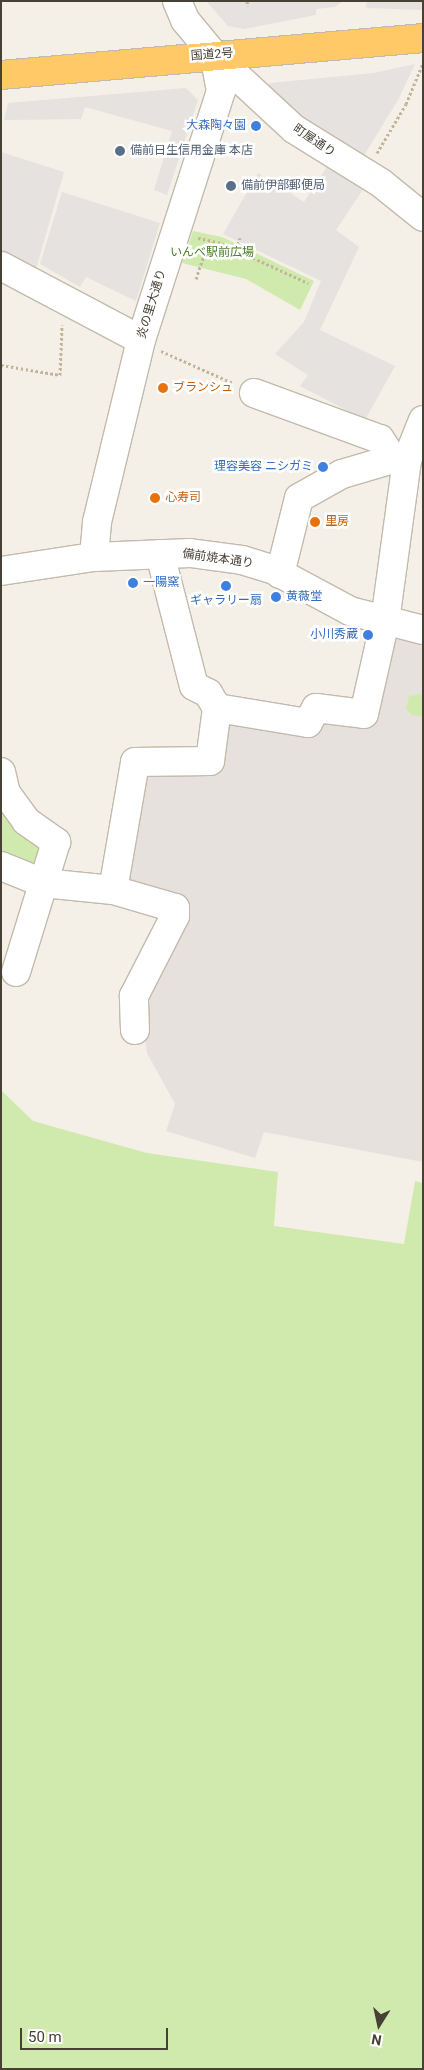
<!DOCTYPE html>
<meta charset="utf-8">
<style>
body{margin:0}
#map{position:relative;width:424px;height:2070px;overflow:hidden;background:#f4f0e7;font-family:Roboto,"Noto Sans JP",sans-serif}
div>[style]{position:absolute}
.industrial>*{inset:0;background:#e6e1dc}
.green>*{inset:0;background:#d0eaae}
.parking>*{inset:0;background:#e5e2df}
.path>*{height:3px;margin-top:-1.5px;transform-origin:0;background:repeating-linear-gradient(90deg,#c2b399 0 2.5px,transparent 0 5px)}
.roads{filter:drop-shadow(1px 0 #c3baac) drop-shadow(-1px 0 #c3baac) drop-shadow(0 1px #c3baac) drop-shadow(0 -1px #c3baac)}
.minor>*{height:28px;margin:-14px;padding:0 14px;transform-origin:14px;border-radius:14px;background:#fff}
.highway>*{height:28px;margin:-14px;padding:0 14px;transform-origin:14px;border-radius:14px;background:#ffc967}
.dots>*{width:14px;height:14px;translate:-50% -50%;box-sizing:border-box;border:2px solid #fff;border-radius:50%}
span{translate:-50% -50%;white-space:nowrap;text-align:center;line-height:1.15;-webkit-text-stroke:5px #fff;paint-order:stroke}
.street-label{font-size:12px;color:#474035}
.shop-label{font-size:12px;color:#366cbe}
.right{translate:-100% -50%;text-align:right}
.left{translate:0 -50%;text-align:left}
.service-label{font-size:12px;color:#4e5e75}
.park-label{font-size:12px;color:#487c26}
.food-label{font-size:12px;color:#c56008}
.frame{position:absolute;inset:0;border:2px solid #474035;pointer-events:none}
.north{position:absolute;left:354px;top:2000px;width:50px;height:50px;-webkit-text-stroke:4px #fff;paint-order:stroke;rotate:190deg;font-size:14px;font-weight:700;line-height:20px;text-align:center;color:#474035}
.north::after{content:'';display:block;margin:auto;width:18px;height:22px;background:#474035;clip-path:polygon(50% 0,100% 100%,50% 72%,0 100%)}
.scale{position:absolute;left:20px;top:2028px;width:148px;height:22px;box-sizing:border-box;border:2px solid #474035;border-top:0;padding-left:6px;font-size:15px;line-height:18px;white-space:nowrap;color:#474035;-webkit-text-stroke:4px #fff;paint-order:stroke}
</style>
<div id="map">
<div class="industrial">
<i style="clip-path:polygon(390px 630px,423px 639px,423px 1162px,264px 1132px,255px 1158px,166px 1131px,175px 1104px,147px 1053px,139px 997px,186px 904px,119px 886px,138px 768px,214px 767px,220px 717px,322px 715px,368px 722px)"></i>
</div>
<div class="green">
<i style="clip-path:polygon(193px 231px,222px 237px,314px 281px,300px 310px,246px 279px,182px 263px)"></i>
<i style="clip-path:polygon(423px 694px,423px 717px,412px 715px,406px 709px,409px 696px)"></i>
<i style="clip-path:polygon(1px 814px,14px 814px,48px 843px,39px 875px,1px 858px)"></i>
<i style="clip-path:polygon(1px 1090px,33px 1121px,147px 1153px,278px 1172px,274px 1226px,404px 1244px,415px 1181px,423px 1183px,423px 2069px,1px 2069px)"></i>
</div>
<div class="parking">
<i style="clip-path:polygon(206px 1px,343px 1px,335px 7px,316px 9px,316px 15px,244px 29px,228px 26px)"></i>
<i style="clip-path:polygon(367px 1px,423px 1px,423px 7px,422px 10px,366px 8px)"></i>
<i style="clip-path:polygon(415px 64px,398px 100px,360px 162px,299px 123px,267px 86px,270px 83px,374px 73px)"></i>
<i style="clip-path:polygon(186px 88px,198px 100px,167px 195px,154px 190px,172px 131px,85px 107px,81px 119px,4px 120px,8px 103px)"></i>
<i style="clip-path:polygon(1px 152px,64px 172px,36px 269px,1px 257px)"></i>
<i style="clip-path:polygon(330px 162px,366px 185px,336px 230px,359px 247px,320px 330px,395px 366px,365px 420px,300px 386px,308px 375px,275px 354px,304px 322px,321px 281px,223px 234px,258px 173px,304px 202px)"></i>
<i style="clip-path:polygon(62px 192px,160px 223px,136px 301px,86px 277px,80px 287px,40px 264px)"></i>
</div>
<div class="path">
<i style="left:247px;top:1px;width:5px;rotate:79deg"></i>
<i style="left:377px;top:153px;width:57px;rotate:-59.4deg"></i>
<i style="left:406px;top:104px;width:44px;rotate:-67.5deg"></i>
<i style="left:198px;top:238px;width:24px;rotate:12deg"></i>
<i style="left:221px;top:243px;width:96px;rotate:24.7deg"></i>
<i style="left:236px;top:249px;width:12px;rotate:-70deg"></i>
<i style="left:196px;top:279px;width:41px;rotate:-71.6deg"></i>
<i style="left:161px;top:351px;width:79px;rotate:24deg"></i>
<i style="left:1px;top:365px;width:60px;rotate:9.6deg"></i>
<i style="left:60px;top:375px;width:50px;rotate:-87.7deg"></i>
</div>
<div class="roads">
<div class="minor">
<i style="left:177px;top:1px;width:21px;rotate:67deg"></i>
<i style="left:185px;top:20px;width:45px;rotate:50.4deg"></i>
<i style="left:214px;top:55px;width:109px;rotate:42.8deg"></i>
<i style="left:294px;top:129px;width:102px;rotate:31.8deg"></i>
<i style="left:381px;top:183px;width:54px;rotate:39deg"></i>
<i style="left:1px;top:266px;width:158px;rotate:27.9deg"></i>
<i style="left:254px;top:393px;width:134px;rotate:20.1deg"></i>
<i style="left:380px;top:439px;width:24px;rotate:57deg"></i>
<i style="left:160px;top:554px;width:136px;rotate:75.6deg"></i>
<i style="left:194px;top:686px;width:16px;rotate:27deg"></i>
<i style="left:208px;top:693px;width:17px;rotate:59deg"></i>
<i style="left:94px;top:557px;width:35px;rotate:-85deg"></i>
<i style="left:97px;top:522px;width:187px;rotate:-76.4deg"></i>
<i style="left:141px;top:340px;width:262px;rotate:-72.2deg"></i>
<i style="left:221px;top:91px;width:37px;rotate:-101deg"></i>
<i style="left:1px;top:571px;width:94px;rotate:-8.6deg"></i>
<i style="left:94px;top:557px;width:96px;rotate:-2.4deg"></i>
<i style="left:190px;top:553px;width:52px;rotate:7.7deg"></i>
<i style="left:242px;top:560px;width:31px;rotate:17deg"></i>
<i style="left:272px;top:569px;width:89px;rotate:28.3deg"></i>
<i style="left:350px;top:611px;width:75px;rotate:14.6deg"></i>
<i style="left:280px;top:574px;width:78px;rotate:-76deg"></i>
<i style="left:299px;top:498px;width:49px;rotate:-29.2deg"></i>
<i style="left:342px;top:474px;width:53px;rotate:-16.4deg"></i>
<i style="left:393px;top:459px;width:14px;rotate:4deg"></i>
<i style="left:1px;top:772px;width:22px;rotate:77deg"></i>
<i style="left:6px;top:793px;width:34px;rotate:54deg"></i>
<i style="left:26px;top:821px;width:37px;rotate:35deg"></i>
<i style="left:56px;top:842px;width:136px;rotate:107.1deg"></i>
<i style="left:1px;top:866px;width:45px;rotate:22deg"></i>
<i style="left:43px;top:883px;width:70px;rotate:5.7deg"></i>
<i style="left:135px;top:1030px;width:34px;rotate:-92deg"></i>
<i style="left:134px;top:996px;width:90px;rotate:-62.9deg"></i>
<i style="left:175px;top:916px;width:8px;rotate:-90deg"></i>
<i style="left:175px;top:908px;width:65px;rotate:-163.8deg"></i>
<i style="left:113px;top:890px;width:130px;rotate:-80.2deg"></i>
<i style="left:135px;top:762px;width:75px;rotate:-0.8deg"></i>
<i style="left:210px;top:761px;width:53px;rotate:-82.5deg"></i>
<i style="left:217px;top:708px;width:92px;rotate:9.4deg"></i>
<i style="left:308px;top:723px;width:17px;rotate:-62deg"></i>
<i style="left:316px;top:708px;width:48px;rotate:7.1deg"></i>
<i style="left:364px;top:714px;width:95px;rotate:-77.3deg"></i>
<i style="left:385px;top:621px;width:162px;rotate:-82.2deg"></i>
<i style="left:407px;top:460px;width:43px;rotate:-68.2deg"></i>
</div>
<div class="highway">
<i style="left:1px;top:75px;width:424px;rotate:-5deg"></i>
</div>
</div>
<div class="dots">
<i style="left:256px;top:126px;background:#3f7fe0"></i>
<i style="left:120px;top:151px;background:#5c6f8a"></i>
<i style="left:231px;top:186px;background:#5c6f8a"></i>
<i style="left:163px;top:388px;background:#e8710a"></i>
<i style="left:323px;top:467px;background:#3f7fe0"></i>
<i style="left:155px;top:498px;background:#e8710a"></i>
<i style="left:315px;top:522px;background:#e8710a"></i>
<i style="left:133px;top:583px;background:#3f7fe0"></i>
<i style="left:226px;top:586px;background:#3f7fe0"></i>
<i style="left:276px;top:597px;background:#3f7fe0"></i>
<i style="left:368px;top:635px;background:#3f7fe0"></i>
</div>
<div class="street-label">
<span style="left:212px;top:55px;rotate:-4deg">国道2号</span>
<span style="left:314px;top:141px;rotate:34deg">町屋通り</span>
<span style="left:152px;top:304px;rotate:-73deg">炎の里大通り</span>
<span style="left:218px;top:559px;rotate:8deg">備前焼本通り</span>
</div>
<div class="shop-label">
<span class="right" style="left:246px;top:126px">大森陶々園</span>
<span class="right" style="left:313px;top:467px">理容美容 ニシガミ</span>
<span class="left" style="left:143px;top:583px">一陽窯</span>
<span class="left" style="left:286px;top:597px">黄薇堂</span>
<span style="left:226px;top:601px">ギャラリー扇</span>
<span class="right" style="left:358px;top:635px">小川秀蔵</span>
</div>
<div class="service-label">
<span class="left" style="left:130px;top:151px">備前日生信用金庫 本店</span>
<span class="left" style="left:241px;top:186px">備前伊部郵便局</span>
</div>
<div class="park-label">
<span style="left:212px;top:253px">いんべ駅前広場</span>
</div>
<div class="food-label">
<span class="left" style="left:173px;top:388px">ブランシュ</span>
<span class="left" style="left:165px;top:498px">心寿司</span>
<span class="left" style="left:325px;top:522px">里房</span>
</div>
<div class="frame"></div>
<div class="north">N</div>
<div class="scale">50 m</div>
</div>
